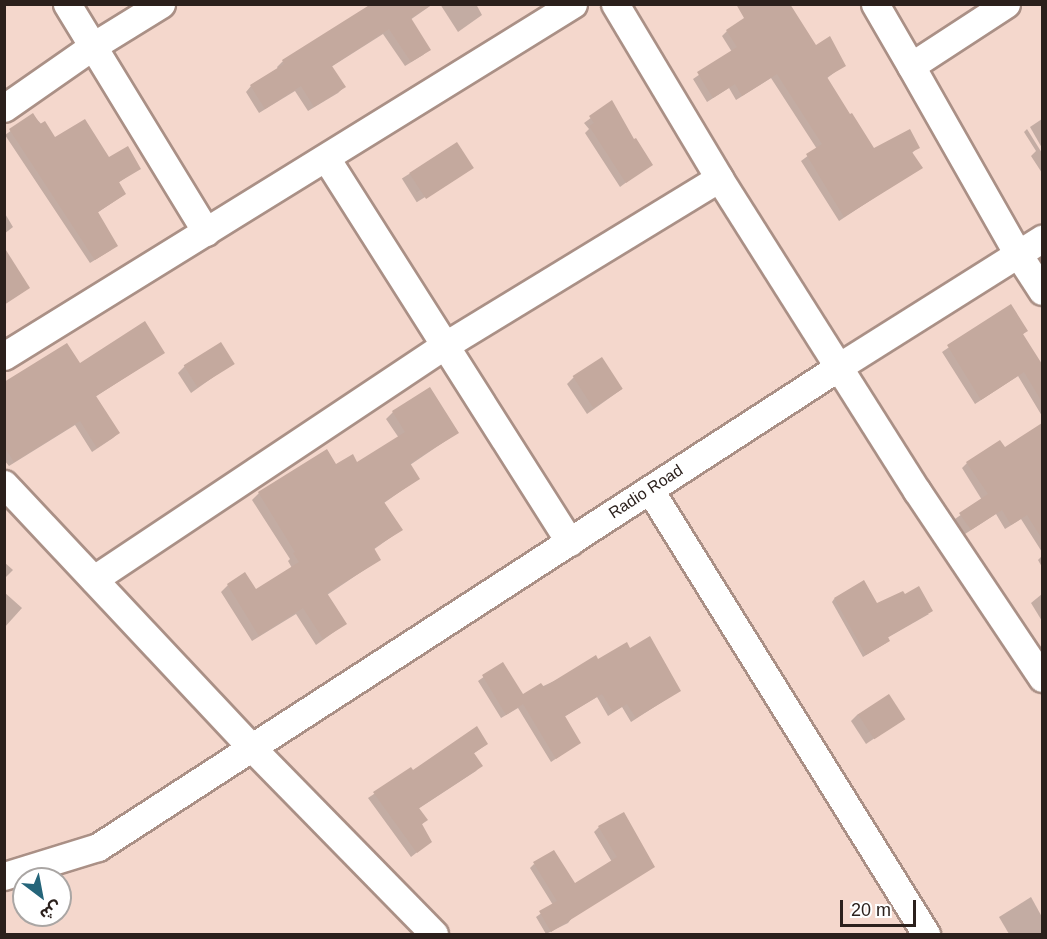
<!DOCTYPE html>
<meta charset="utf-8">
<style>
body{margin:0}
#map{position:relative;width:1047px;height:939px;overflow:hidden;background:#f4d7cc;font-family:Helvetica,"Noto Sans Arabic",sans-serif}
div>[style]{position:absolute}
.shadow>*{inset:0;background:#0003;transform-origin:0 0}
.building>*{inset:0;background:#c4a99e;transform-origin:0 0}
.roads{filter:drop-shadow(2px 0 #aa9086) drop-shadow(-2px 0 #aa9086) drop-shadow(0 2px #aa9086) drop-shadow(0 -2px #aa9086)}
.minor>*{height:27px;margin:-13.5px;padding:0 13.5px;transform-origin:13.5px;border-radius:13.5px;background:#fff}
span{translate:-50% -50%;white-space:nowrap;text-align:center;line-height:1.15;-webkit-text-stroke:4.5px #fff;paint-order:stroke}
.street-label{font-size:16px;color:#2b201c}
.frame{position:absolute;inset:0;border:6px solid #2b201c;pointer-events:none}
.north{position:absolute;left:12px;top:867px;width:60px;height:60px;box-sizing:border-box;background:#fff;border:2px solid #aaa6a4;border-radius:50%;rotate:148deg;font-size:16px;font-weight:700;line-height:24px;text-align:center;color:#2b201c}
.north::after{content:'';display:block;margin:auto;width:21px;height:27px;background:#25657a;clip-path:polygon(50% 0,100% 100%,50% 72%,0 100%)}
.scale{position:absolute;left:840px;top:900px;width:76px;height:27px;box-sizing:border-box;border:3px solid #2b201c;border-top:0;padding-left:8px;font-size:18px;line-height:21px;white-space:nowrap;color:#2b201c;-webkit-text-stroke:4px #fff;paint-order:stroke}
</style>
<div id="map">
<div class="shadow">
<i style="clip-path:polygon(384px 4px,433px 4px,410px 20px,429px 49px,423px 55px,405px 66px,383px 34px,331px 67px,344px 87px,338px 93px,308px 111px,295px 91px,259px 113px,246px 92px,251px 86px,278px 69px,277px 67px,282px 62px,370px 7px)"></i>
<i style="clip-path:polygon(440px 4px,476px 4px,482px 15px,458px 32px)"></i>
<i style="clip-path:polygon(727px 31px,815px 47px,829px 38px,844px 65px,826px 79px,873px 150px,918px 147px,912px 153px,921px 167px,839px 221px,801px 161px,817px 149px,771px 78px,736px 100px,729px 88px,707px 102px,693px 79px,732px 52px,722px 36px)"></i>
<i style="clip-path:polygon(611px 103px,634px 141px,651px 164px,620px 187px,585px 133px,589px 129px,584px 123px)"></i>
<i style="clip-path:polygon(33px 115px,55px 139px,139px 168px,118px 183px,125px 194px,97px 213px,111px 250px,90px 263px,5px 135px)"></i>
<i style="clip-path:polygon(1042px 119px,1042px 148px,1030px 127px)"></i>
<i style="clip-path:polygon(1027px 129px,1042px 153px,1042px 173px,1031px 156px,1036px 151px,1024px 132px)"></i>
<i style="left:457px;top:144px;width:28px;height:65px;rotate:58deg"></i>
<i style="clip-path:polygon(4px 212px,13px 227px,4px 234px)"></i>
<i style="clip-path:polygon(1010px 306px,1026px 331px,1022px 335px,1042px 367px,1042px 416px,1018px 376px,975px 404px,942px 352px)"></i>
<i style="clip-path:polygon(163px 353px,95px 397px,118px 433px,113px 438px,92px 452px,75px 425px,9px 466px,4px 460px,4px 384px,79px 365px)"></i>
<i style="clip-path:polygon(233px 363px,191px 393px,178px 373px,185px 366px)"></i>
<i style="clip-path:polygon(574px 377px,622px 389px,587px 414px,567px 384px)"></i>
<i style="clip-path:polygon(393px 412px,457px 433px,410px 465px,418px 479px,384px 503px,401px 530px,373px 550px,379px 560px,327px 595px,345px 624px,316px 645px,296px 614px,252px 641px,221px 592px,228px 585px,255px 591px,292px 568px,288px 561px,290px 559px,252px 500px,259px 493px,336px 466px,357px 464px,399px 438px,386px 419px)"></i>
<i style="clip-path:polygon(1042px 425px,1042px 552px,1021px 519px,1005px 529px,996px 514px,965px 534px,955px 519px,982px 500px,962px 468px,967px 463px,1005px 449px)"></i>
<i style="clip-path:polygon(1042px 556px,1042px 567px,1038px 560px)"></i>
<i style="clip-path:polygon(4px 562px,13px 570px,4px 579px)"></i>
<i style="clip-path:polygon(4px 592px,22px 608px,4px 628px)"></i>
<i style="clip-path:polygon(1042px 594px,1042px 621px,1031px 603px)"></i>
<i style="clip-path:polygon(834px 599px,877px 605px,929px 614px,887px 638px,886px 643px,863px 657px,832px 602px)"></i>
<i style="clip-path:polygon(630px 650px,679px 691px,631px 722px,622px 707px,608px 716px,597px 697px,564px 717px,579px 743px,551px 762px,518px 708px,501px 718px,478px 681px,502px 664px,522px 696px,597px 661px)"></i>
<i style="clip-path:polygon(858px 714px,903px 719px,866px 744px,851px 721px)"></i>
<i style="clip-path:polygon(487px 744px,473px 754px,481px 765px,476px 771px,418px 809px,426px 820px,421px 825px,430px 842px,411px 857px,368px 798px,411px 769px,413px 773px)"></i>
<i style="clip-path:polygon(599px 827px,653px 867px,572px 918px,568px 923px,546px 934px,536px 917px,553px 905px,530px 868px,534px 864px,574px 885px,612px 862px,594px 832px)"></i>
<i style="clip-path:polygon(1031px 897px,1042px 917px,1042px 934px,1009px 934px,999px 917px)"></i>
</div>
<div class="building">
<i style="clip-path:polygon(371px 4px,433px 4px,411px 18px,431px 50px,411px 62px,389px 29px,332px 66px,346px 87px,314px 107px,301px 86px,265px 109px,250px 85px,284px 64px,282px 60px)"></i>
<i style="clip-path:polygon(736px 4px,790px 4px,816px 45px,830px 36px,846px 66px,827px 77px,850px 114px,852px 113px,874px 148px,910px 129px,920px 148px,912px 152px,923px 168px,844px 217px,806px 154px,822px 144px,777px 74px,742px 96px,735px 84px,713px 98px,697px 72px,737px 47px,726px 30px,744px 18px)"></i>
<i style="clip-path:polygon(612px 100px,634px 139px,636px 138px,653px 165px,626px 183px,589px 126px,594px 123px,589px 116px)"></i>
<i style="clip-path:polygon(33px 113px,40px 124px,45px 121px,55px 137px,85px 119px,109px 157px,128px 146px,141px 169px,119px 182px,126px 194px,98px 212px,118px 246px,95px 260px,9px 129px)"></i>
<i style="left:457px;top:142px;width:31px;height:57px;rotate:57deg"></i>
<i style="clip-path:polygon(4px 247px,30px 288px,4px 305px)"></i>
<i style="clip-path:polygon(1011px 304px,1028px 331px,1023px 334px,1042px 364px,1042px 402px,1024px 372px,981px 400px,947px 345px)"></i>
<i style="clip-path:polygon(145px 321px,165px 353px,96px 396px,120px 433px,97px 448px,80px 421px,14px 462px,4px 446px,4px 382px,67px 343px,80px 363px)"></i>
<i style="left:221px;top:342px;width:26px;height:44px;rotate:58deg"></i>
<i style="left:602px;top:357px;width:38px;height:35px;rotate:57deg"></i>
<i style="clip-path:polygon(430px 387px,459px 433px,410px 463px,420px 479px,384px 502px,403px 530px,374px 548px,381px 560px,327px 593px,347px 624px,323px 639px,303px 608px,259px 636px,227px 584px,245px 572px,256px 589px,299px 562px,293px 553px,295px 552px,258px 492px,327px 449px,336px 464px,353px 454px,357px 462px,405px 432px,392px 411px)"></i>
<i style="clip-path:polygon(1042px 423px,1042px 539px,1027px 515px,1011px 525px,1002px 510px,971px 530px,959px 513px,988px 494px,966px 462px,1000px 440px,1005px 447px)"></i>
<i style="clip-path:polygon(864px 580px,877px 603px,903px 591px,905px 594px,919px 586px,933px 611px,888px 637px,890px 641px,866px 655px,834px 598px)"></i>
<i style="clip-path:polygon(650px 636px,681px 691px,636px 718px,627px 704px,613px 712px,602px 694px,565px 716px,581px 743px,556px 759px,523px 704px,506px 715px,482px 675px,503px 662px,523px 694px,541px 683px,544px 687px,596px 655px,598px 659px,627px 642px,630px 648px)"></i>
<i style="left:889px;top:694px;width:30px;height:37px;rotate:57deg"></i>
<i style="clip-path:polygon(477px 726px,488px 744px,474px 753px,483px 766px,419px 808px,428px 820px,422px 824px,432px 842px,417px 853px,373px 792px,411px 767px,413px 770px)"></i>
<i style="clip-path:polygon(624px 812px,655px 867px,551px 932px,539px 911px,557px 901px,533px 862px,554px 850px,575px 883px,617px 857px,598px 826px)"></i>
</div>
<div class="roads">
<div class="minor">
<i style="left:67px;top:4px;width:267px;rotate:58.6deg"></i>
<i style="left:615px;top:4px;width:203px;rotate:59.1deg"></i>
<i style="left:719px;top:178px;width:370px;rotate:57.7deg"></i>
<i style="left:917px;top:491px;width:225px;rotate:56.2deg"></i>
<i style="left:875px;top:4px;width:72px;rotate:59.9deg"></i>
<i style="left:1006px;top:4px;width:113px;rotate:146.9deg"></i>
<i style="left:911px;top:66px;width:216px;rotate:60.4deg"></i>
<i style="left:1018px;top:254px;width:44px;rotate:57deg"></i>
<i style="left:4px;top:108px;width:108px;rotate:-34.9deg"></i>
<i style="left:93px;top:46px;width:80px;rotate:-31.7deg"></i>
<i style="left:326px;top:158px;width:455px;rotate:57.6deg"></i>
<i style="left:4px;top:356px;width:669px;rotate:-31.74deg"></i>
<i style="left:4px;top:484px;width:362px;rotate:46.8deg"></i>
<i style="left:252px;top:748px;width:260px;rotate:45.6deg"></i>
<i style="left:650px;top:490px;width:523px;rotate:58.13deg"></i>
<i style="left:94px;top:579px;width:420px;rotate:-33.7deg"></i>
<i style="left:444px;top:346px;width:322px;rotate:-31.4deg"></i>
<i style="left:4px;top:876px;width:98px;rotate:-17.1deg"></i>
<i style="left:98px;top:847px;width:884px;rotate:-32.95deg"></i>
<i style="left:840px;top:366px;width:239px;rotate:-32.2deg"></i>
</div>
</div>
<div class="street-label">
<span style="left:646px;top:492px;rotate:-33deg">Radio Road</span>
</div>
<div class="frame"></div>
<div class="north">ش</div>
<div class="scale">20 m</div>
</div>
